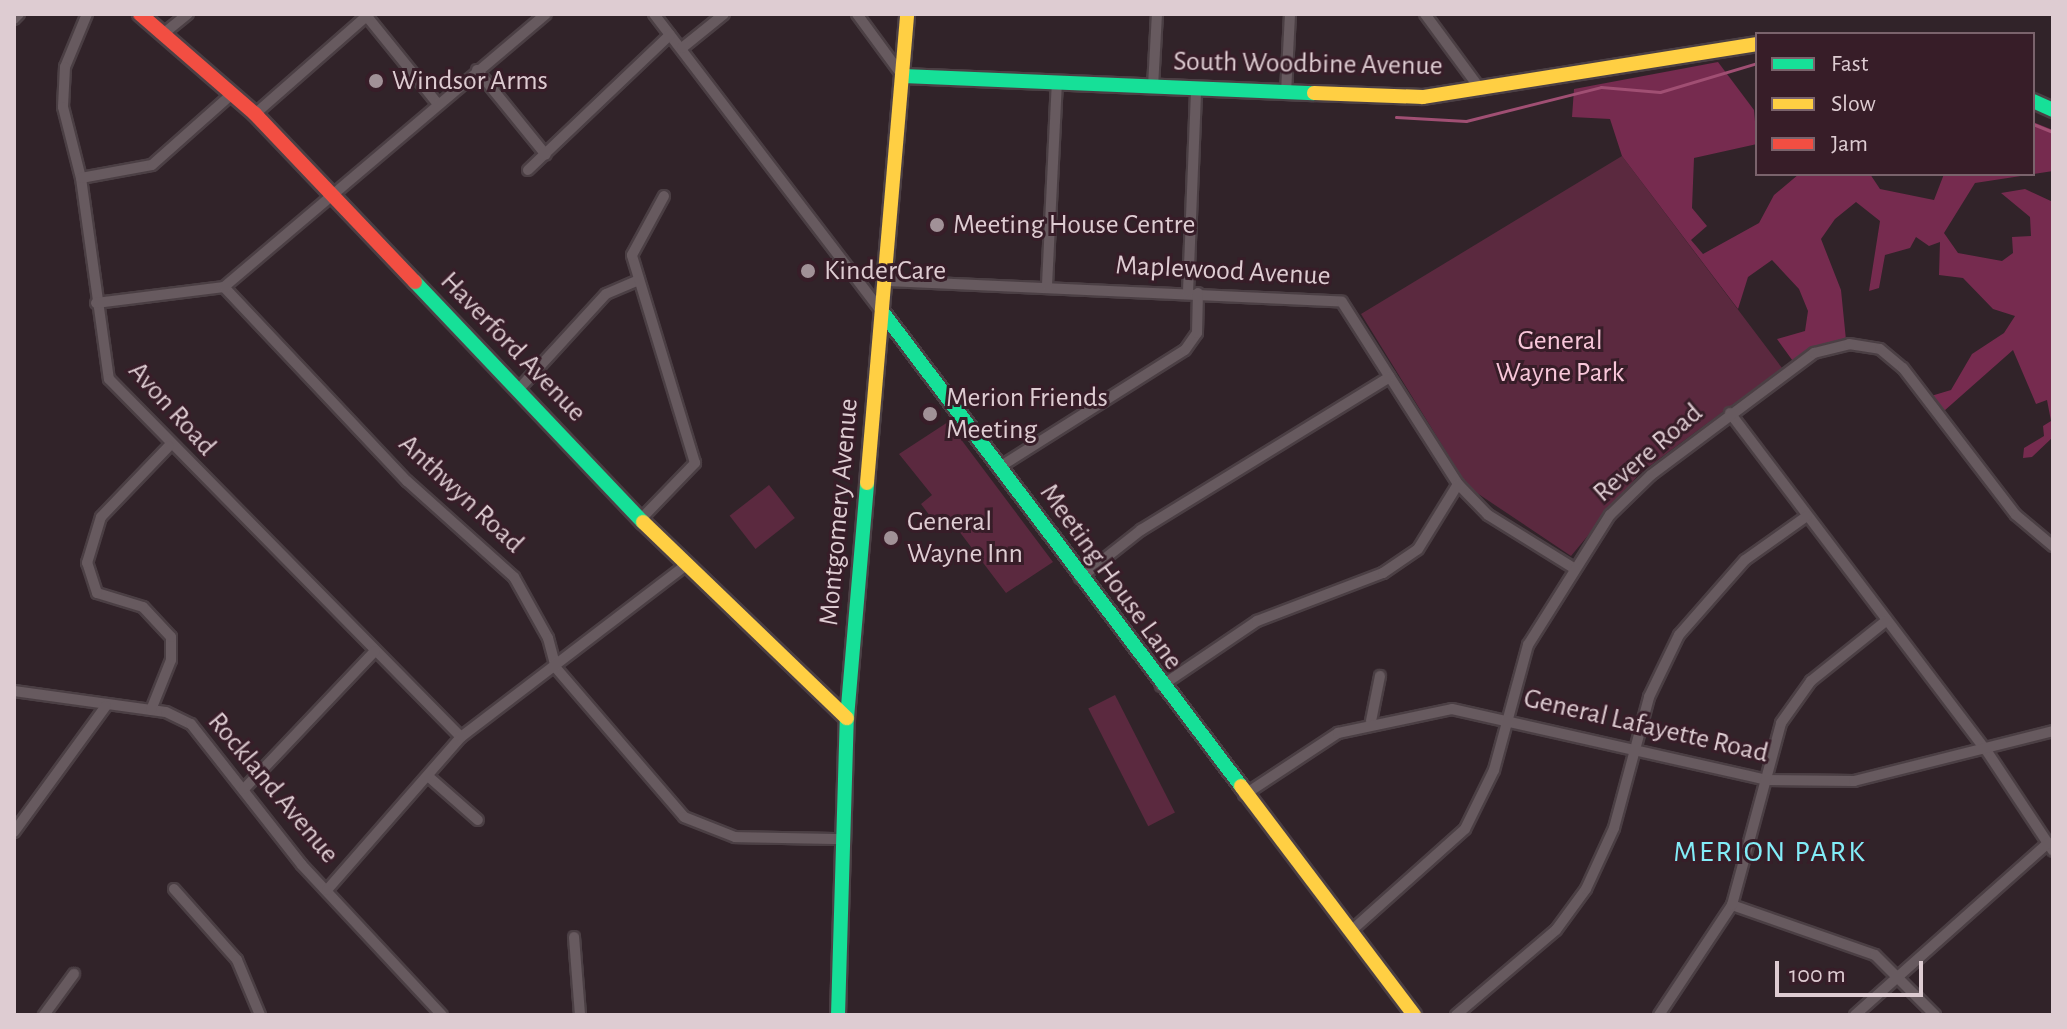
<!DOCTYPE html>
<style>
body{margin:0}
#map{position:relative;width:2067px;height:1029px;overflow:hidden;background:#312329;font-family:"Alegreya Sans",sans-serif}
div>[style]{position:absolute}
.green>*{inset:0;background:#5b293f;transform-origin:0 0}
.forest>*{inset:0;background:#762b4f}
.stream>*{height:3px;margin:-1.5px;padding:0 1.5px;transform-origin:1.5px;border-radius:1.5px;background:#a04f73}
.roads{filter:drop-shadow(2px 0 #4b3f44) drop-shadow(-2px 0 #4b3f44) drop-shadow(0 2px #4b3f44) drop-shadow(0 -2px #4b3f44)}
.street>*{height:10px;margin:-5px;padding:0 5px;transform-origin:5px;border-radius:5px;background:#675a5f}
.fast>*{height:14px;margin:-7px;padding:0 7px;transform-origin:7px;border-radius:7px;background:#16e098}
.slow>*{height:14px;margin:-7px;padding:0 7px;transform-origin:7px;border-radius:7px;background:#ffcf43}
.jam>*{height:14px;margin:-7px;padding:0 7px;transform-origin:7px;border-radius:7px;background:#f24e42}
.dots>*{width:22px;height:22px;translate:-50% -50%;box-sizing:border-box;border:4px solid #371d28;border-radius:50%}
span{translate:-50% -50%;white-space:nowrap;text-align:center;line-height:1.15;-webkit-text-stroke:6px #371d28;paint-order:stroke}
.street-label{font-size:28px;color:#deccd2}
.poi-label{font-size:28px;color:#deccd2}
.left{translate:0 -50%;text-align:left}
.park-label{font-size:28px;color:#f9c7da}
.neighbourhood-label{font-size:30px;color:#82edf8;letter-spacing:2px}
.frame{position:absolute;inset:0;border:16px solid #deccd2;pointer-events:none}
.legend{position:absolute;left:1755px;top:32px;width:280px;height:144px;box-sizing:border-box;background:#371d28;border:2px solid #7a636c;margin:0;padding:10px 14px;list-style:none;font-size:24px;color:#deccd2}
.legend li{display:flex;align-items:center;gap:16px;height:40px}
.legend b{width:40px;border:2px solid #7a636c}
.scale{position:absolute;left:1775px;top:961px;width:148px;height:36px;box-sizing:border-box;border:4px solid #deccd2;border-top:0;padding-left:10px;font-size:24px;line-height:28px;white-space:nowrap;color:#deccd2;-webkit-text-stroke:6px #371d28;paint-order:stroke}
</style>
<div id="map">
<div class="green">
<i style="clip-path:polygon(1622px 156px,1782px 368px,1639px 474px,1571px 556px,1468px 487px,1361px 314px)"></i>
<i style="clip-path:polygon(948px 422px,1053px 562px,1006px 593px,946px 514px,930px 516px,921px 504px,932px 495px,899px 454px)"></i>
<i style="left:769px;top:485px;width:42px;height:50px;rotate:52deg"></i>
<i style="left:1115px;top:695px;width:132px;height:30px;rotate:63deg"></i>
</div>
<div class="forest">
<i style="clip-path:polygon(1718px 62px,1754px 110px,1757px 144px,1694px 158px,1692px 208px,1707px 226px,1691px 240px,1703px 254px,1759px 223px,1774px 195px,1799px 174px,1870px 174px,1880px 189px,1934px 200px,1944px 174px,2033px 174px,2033px 122px,2053px 130px,2053px 171px,1975px 183px,1944px 233px,1958px 253px,2002px 261px,2013px 253px,2012px 237px,2031px 236px,2030px 217px,2001px 193px,2025px 189px,2053px 202px,2053px 437px,2032px 457px,2023px 458px,2024px 448px,2044px 436px,2043px 426px,2051px 421px,2047px 400px,2036px 404px,2013px 350px,1944px 411px,1931px 396px,1951px 390px,1972px 354px,2004px 333px,2015px 316px,1993px 309px,1963px 278px,1939px 275px,1940px 242px,1929px 246px,1916px 237px,1910px 248px,1885px 255px,1879px 288px,1869px 291px,1880px 221px,1856px 202px,1835px 219px,1821px 239px,1841px 290px,1846px 340px,1795px 364px,1777px 339px,1805px 331px,1808px 311px,1799px 289px,1772px 260px,1748px 277px,1738px 309px,1622px 156px,1610px 119px,1572px 117px,1574px 89px)"></i>
</div>
<div class="stream">
<i style="left:1396px;top:117px;width:70px;rotate:3.3deg"></i>
<i style="left:1466px;top:121px;width:139px;rotate:-14.1deg"></i>
<i style="left:1601px;top:87px;width:59px;rotate:4.8deg"></i>
<i style="left:1660px;top:92px;width:101px;rotate:-16.6deg"></i>
<i style="left:2033px;top:124px;width:22px;rotate:22deg"></i>
</div>
<div class="roads">
<div class="street">
<i style="left:87px;top:14px;width:57px;rotate:112.5deg"></i>
<i style="left:65px;top:67px;width:40px;rotate:92.9deg"></i>
<i style="left:63px;top:107px;width:73px;rotate:75.8deg"></i>
<i style="left:81px;top:178px;width:203px;rotate:82.1deg"></i>
<i style="left:109px;top:379px;width:502px;rotate:45.48deg"></i>
<i style="left:365px;top:14px;width:114px;rotate:51deg"></i>
<i style="left:654px;top:14px;width:374px;rotate:52.6deg"></i>
<i style="left:857px;top:14px;width:74px;rotate:53.7deg"></i>
<i style="left:1425px;top:14px;width:94px;rotate:53.6deg"></i>
<i style="left:14px;top:19px;width:7px;rotate:-45deg"></i>
<i style="left:163px;top:34px;width:32px;rotate:-39deg"></i>
<i style="left:682px;top:48px;width:54px;rotate:-39deg"></i>
<i style="left:477px;top:70px;width:109px;rotate:50.9deg"></i>
<i style="left:1153px;top:87px;width:73px;rotate:-86.9deg"></i>
<i style="left:1286px;top:93px;width:79px;rotate:-87.1deg"></i>
<i style="left:255px;top:114px;width:152px;rotate:-41.3deg"></i>
<i style="left:528px;top:170px;width:196px;rotate:-43.6deg"></i>
<i style="left:81px;top:178px;width:72px;rotate:-10.4deg"></i>
<i style="left:152px;top:165px;width:108px;rotate:-41.6deg"></i>
<i style="left:887px;top:281px;width:455px;rotate:2.6deg"></i>
<i style="left:1342px;top:302px;width:216px;rotate:57.5deg"></i>
<i style="left:1458px;top:484px;width:43px;rotate:45.9deg"></i>
<i style="left:1488px;top:515px;width:99px;rotate:31.8deg"></i>
<i style="left:1047px;top:285px;width:201px;rotate:-87.2deg"></i>
<i style="left:224px;top:287px;width:267px;rotate:46.7deg"></i>
<i style="left:407px;top:481px;width:144px;rotate:41.9deg"></i>
<i style="left:514px;top:577px;width:70px;rotate:60.9deg"></i>
<i style="left:548px;top:638px;width:31px;rotate:75deg"></i>
<i style="left:556px;top:668px;width:196px;rotate:49.3deg"></i>
<i style="left:684px;top:817px;width:55px;rotate:21.4deg"></i>
<i style="left:735px;top:837px;width:107px;rotate:1.1deg"></i>
<i style="left:1188px;top:292px;width:203px;rotate:-87.7deg"></i>
<i style="left:96px;top:303px;width:129px;rotate:-7.1deg"></i>
<i style="left:224px;top:287px;width:422px;rotate:-40.3deg"></i>
<i style="left:518px;top:390px;width:130px;rotate:-47.5deg"></i>
<i style="left:606px;top:294px;width:36px;rotate:-23deg"></i>
<i style="left:1730px;top:413px;width:423px;rotate:52.8deg"></i>
<i style="left:1986px;top:750px;width:121px;rotate:56.4deg"></i>
<i style="left:998px;top:468px;width:221px;rotate:-32.3deg"></i>
<i style="left:1185px;top:350px;width:21px;rotate:-55deg"></i>
<i style="left:1197px;top:333px;width:40px;rotate:-88.6deg"></i>
<i style="left:641px;top:519px;width:78px;rotate:-46deg"></i>
<i style="left:695px;top:463px;width:217px;rotate:-106.9deg"></i>
<i style="left:632px;top:255px;width:67px;rotate:-61.5deg"></i>
<i style="left:1080px;top:578px;width:78px;rotate:-38.2deg"></i>
<i style="left:1141px;top:530px;width:292px;rotate:-31.6deg"></i>
<i style="left:1161px;top:686px;width:116px;rotate:-34.1deg"></i>
<i style="left:1257px;top:621px;width:135px;rotate:-20.9deg"></i>
<i style="left:1383px;top:573px;width:42px;rotate:-34.4deg"></i>
<i style="left:1418px;top:549px;width:76px;rotate:-58.4deg"></i>
<i style="left:14px;top:691px;width:153px;rotate:7.9deg"></i>
<i style="left:166px;top:712px;width:28px;rotate:26deg"></i>
<i style="left:191px;top:724px;width:179px;rotate:51.8deg"></i>
<i style="left:302px;top:865px;width:205px;rotate:47deg"></i>
<i style="left:151px;top:710px;width:54px;rotate:-68.2deg"></i>
<i style="left:171px;top:660px;width:23px;rotate:-90deg"></i>
<i style="left:171px;top:637px;width:41px;rotate:-133deg"></i>
<i style="left:143px;top:607px;width:48px;rotate:-163.1deg"></i>
<i style="left:97px;top:593px;width:32px;rotate:-108deg"></i>
<i style="left:87px;top:563px;width:48px;rotate:-73.1deg"></i>
<i style="left:101px;top:517px;width:98px;rotate:-46.2deg"></i>
<i style="left:1371px;top:721px;width:46px;rotate:-78.7deg"></i>
<i style="left:429px;top:777px;width:65px;rotate:41.3deg"></i>
<i style="left:244px;top:789px;width:190px;rotate:-46.5deg"></i>
<i style="left:1244px;top:795px;width:113px;rotate:-33.4deg"></i>
<i style="left:1338px;top:733px;width:116px;rotate:-11.9deg"></i>
<i style="left:1452px;top:709px;width:322px;rotate:12.7deg"></i>
<i style="left:1766px;top:780px;width:88px;rotate:0.7deg"></i>
<i style="left:1854px;top:781px;width:205px;rotate:-14.1deg"></i>
<i style="left:14px;top:832px;width:156px;rotate:-53.9deg"></i>
<i style="left:174px;top:889px;width:95px;rotate:48.4deg"></i>
<i style="left:237px;top:960px;width:60px;rotate:67.3deg"></i>
<i style="left:327px;top:890px;width:203px;rotate:-48.8deg"></i>
<i style="left:461px;top:737px;width:282px;rotate:-37.4deg"></i>
<i style="left:1732px;top:905px;width:151px;rotate:19.3deg"></i>
<i style="left:1875px;top:955px;width:85px;rotate:45deg"></i>
<i style="left:1351px;top:931px;width:153px;rotate:-41.8deg"></i>
<i style="left:1465px;top:829px;width:66px;rotate:-63.8deg"></i>
<i style="left:1494px;top:770px;width:130px;rotate:-74.8deg"></i>
<i style="left:1528px;top:645px;width:154px;rotate:-57.8deg"></i>
<i style="left:1610px;top:515px;width:57px;rotate:-44.3deg"></i>
<i style="left:1651px;top:475px;width:204px;rotate:-36.8deg"></i>
<i style="left:1814px;top:353px;width:36px;rotate:-14deg"></i>
<i style="left:1849px;top:344px;width:31px;rotate:9deg"></i>
<i style="left:1880px;top:349px;width:30px;rotate:40deg"></i>
<i style="left:1903px;top:368px;width:185px;rotate:52.5deg"></i>
<i style="left:2016px;top:515px;width:48px;rotate:40deg"></i>
<i style="left:574px;top:937px;width:78px;rotate:85.6deg"></i>
<i style="left:44px;top:1015px;width:51px;rotate:-53.8deg"></i>
<i style="left:1456px;top:1015px;width:131px;rotate:-40.4deg"></i>
<i style="left:1556px;top:930px;width:51px;rotate:-53.8deg"></i>
<i style="left:1586px;top:889px;width:67px;rotate:-65.3deg"></i>
<i style="left:1614px;top:828px;width:136px;rotate:-75deg"></i>
<i style="left:1649px;top:697px;width:69px;rotate:-64.2deg"></i>
<i style="left:1679px;top:635px;width:100px;rotate:-48.7deg"></i>
<i style="left:1745px;top:560px;width:76px;rotate:-35.4deg"></i>
<i style="left:1659px;top:1015px;width:132px;rotate:-56.4deg"></i>
<i style="left:1732px;top:905px;width:188px;rotate:-74.9deg"></i>
<i style="left:1781px;top:723px;width:52px;rotate:-54.5deg"></i>
<i style="left:1811px;top:681px;width:96px;rotate:-38.7deg"></i>
<i style="left:1855px;top:1015px;width:259px;rotate:-41.7deg"></i>
</div>
<div class="fast">
<i style="left:903px;top:76px;width:411px;rotate:2.4deg"></i>
<i style="left:2033px;top:101px;width:22px;rotate:24deg"></i>
<i style="left:415px;top:282px;width:331px;rotate:46.5deg"></i>
<i style="left:884px;top:314px;width:592px;rotate:52.9deg"></i>
<i style="left:838px;top:1015px;width:297px;rotate:-88.3deg"></i>
<i style="left:847px;top:718px;width:236px;rotate:-85.1deg"></i>
</div>
<div class="slow">
<i style="left:1314px;top:93px;width:109px;rotate:2.1deg"></i>
<i style="left:1423px;top:97px;width:338px;rotate:-9deg"></i>
<i style="left:867px;top:483px;width:471px;rotate:-85.1deg"></i>
<i style="left:643px;top:522px;width:283px;rotate:43.9deg"></i>
<i style="left:1241px;top:786px;width:287px;rotate:52.9deg"></i>
</div>
<div class="jam">
<i style="left:140px;top:14px;width:152px;rotate:41deg"></i>
<i style="left:255px;top:114px;width:232px;rotate:46.4deg"></i>
</div>
</div>
<div class="dots">
<i style="left:376px;top:81px;background:#a19197"></i>
<i style="left:937px;top:225px;background:#a19197"></i>
<i style="left:808px;top:271px;background:#a19197"></i>
<i style="left:930px;top:414px;background:#a19197"></i>
<i style="left:891px;top:538px;background:#a19197"></i>
</div>
<div class="street-label">
<span style="left:1308px;top:64px;rotate:1deg">South Woodbine Avenue</span>
<span style="left:1223px;top:271px;rotate:3deg">Maplewood Avenue</span>
<span style="left:513px;top:347px;rotate:46deg">Haverford Avenue</span>
<span style="left:172px;top:409px;rotate:48deg">Avon Road</span>
<span style="left:1648px;top:453px;rotate:-41deg">Revere Road</span>
<span style="left:461px;top:494px;rotate:43deg">Anthwyn Road</span>
<span style="left:839px;top:512px;rotate:-85deg">Montgomery Avenue</span>
<span style="left:1111px;top:577px;rotate:54deg">Meeting House Lane</span>
<span style="left:1646px;top:726px;rotate:13deg">General Lafayette Road</span>
<span style="left:273px;top:788px;rotate:50deg">Rockland Avenue</span>
</div>
<div class="poi-label">
<span class="left" style="left:392px;top:81px">Windsor Arms</span>
<span class="left" style="left:953px;top:225px">Meeting House Centre</span>
<span class="left" style="left:824px;top:271px">KinderCare</span>
<span class="left" style="left:946px;top:414px">Merion Friends<br>Meeting</span>
<span class="left" style="left:907px;top:538px">General<br>Wayne Inn</span>
</div>
<div class="park-label">
<span style="left:1560px;top:357px">General<br>Wayne Park</span>
</div>
<div class="neighbourhood-label">
<span style="left:1770px;top:852px">MERION PARK</span>
</div>
<div class="frame"></div>
<ul class="legend">
<li><b style="height:10px;background:#16e098"></b>Fast</li>
<li><b style="height:10px;background:#ffcf43"></b>Slow</li>
<li><b style="height:10px;background:#f24e42"></b>Jam</li>
</ul>
<div class="scale">100 m</div>
</div>
